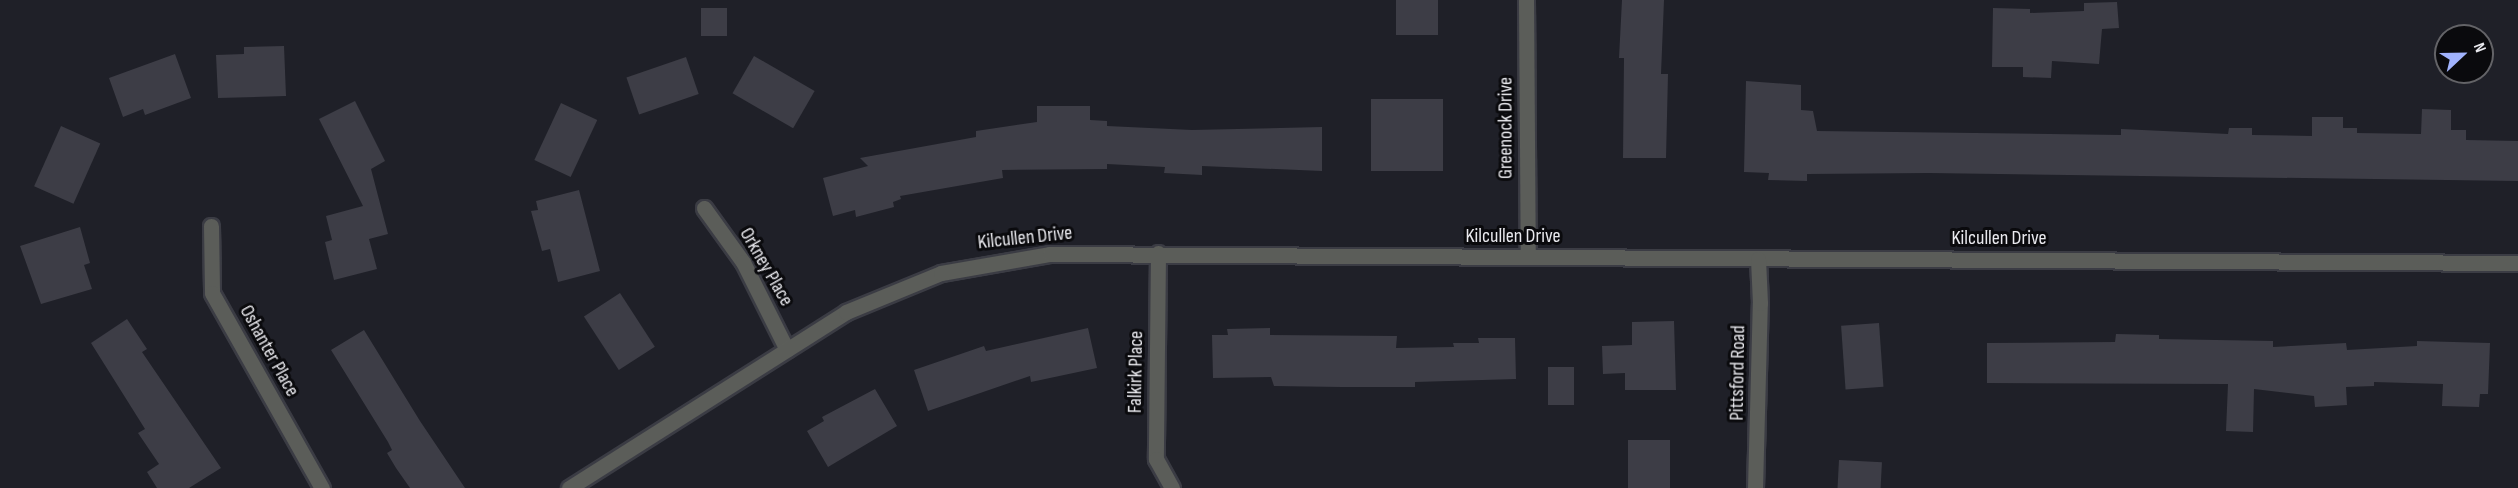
<!DOCTYPE html>
<style>
body{margin:0}
#map{position:relative;width:2518px;height:488px;overflow:hidden;background:#1f2028;font-family:"Sofia Sans Condensed",sans-serif}
div>[style]{position:absolute}
.building>*{inset:0;background:#3d3d46;transform-origin:0 0}
.roads{filter:drop-shadow(2px 0 #3b3c44) drop-shadow(-2px 0 #3b3c44) drop-shadow(0 2px #3b3c44) drop-shadow(0 -2px #3b3c44)}
.minor>*{height:15px;margin:-7.5px;padding:0 7.5px;transform-origin:7.5px;border-radius:7.5px;background:#5b5d59}
span{translate:-50% -50%;white-space:nowrap;text-align:center;line-height:1.15;-webkit-text-stroke:6px #0a0a0d;paint-order:stroke}
.street-label{font-size:20px;color:#e9e9ee}
.north{position:absolute;left:2434px;top:24px;width:60px;height:60px;box-sizing:border-box;background:#0a0a0d;border:2px solid #636367;border-radius:50%;rotate:68deg;font-size:16px;font-weight:700;line-height:24px;text-align:center;color:#e9e9ee}
.north::after{content:'';display:block;margin:auto;width:21px;height:27px;background:#a1b3fd;clip-path:polygon(50% 0,100% 100%,50% 72%,0 100%)}
</style>
<div id="map">
<div class="building">
<i style="left:1396px;top:0;width:42px;height:35px"></i>
<i style="clip-path:polygon(1622px 0,1664px 0,1661px 74px,1668px 74px,1666px 158px,1623px 158px,1624px 58px,1619px 58px)"></i>
<i style="clip-path:polygon(2117px 2px,2119px 28px,2102px 29px,2099px 64px,2052px 61px,2051px 78px,2023px 77px,2023px 67px,1992px 67px,1993px 8px,2030px 9px,2030px 13px,2084px 11px,2084px 3px)"></i>
<i style="left:701px;top:8px;width:26px;height:28px"></i>
<i style="clip-path:polygon(284px 46px,286px 96px,218px 98px,216px 55px,244px 54px,244px 47px)"></i>
<i style="clip-path:polygon(175px 54px,191px 98px,145px 115px,143px 109px,123px 117px,109px 78px)"></i>
<i style="left:754px;top:56px;width:70px;height:43px;rotate:30deg"></i>
<i style="left:686px;top:57px;width:39px;height:63px;rotate:71deg"></i>
<i style="clip-path:polygon(1746px 81px,1801px 85px,1801px 110px,1813px 111px,1817px 131px,2121px 135px,2121px 129px,2228px 134px,2229px 128px,2252px 128px,2252px 135px,2312px 136px,2312px 117px,2343px 117px,2343px 128px,2357px 128px,2357px 133px,2421px 134px,2422px 109px,2451px 110px,2451px 130px,2466px 130px,2466px 140px,2518px 141px,2518px 181px,1929px 173px,1807px 174px,1807px 181px,1768px 180px,1769px 173px,1744px 172px)"></i>
<i style="left:1371px;top:99px;width:72px;height:72px"></i>
<i style="clip-path:polygon(355px 101px,385px 161px,371px 169px,388px 234px,369px 239px,377px 269px,334px 280px,325px 242px,332px 240px,326px 216px,363px 206px,319px 119px)"></i>
<i style="left:561px;top:103px;width:40px;height:63px;rotate:25deg"></i>
<i style="clip-path:polygon(1037px 106px,1090px 106px,1090px 120px,1107px 121px,1107px 126px,1192px 130px,1322px 127px,1322px 171px,1202px 166px,1202px 175px,1164px 173px,1165px 167px,1107px 164px,1107px 169px,1002px 170px,1003px 178px,900px 196px,901px 199px,893px 202px,894px 207px,856px 217px,855px 210px,833px 216px,823px 178px,868px 166px,860px 158px,976px 137px,976px 131px,1037px 122px)"></i>
<i style="left:61px;top:126px;width:43px;height:66px;rotate:24deg"></i>
<i style="clip-path:polygon(579px 190px,600px 271px,558px 282px,550px 249px,542px 251px,531px 211px,538px 210px,536px 201px)"></i>
<i style="clip-path:polygon(80px 227px,90px 263px,84px 265px,92px 289px,41px 304px,20px 246px)"></i>
<i style="left:620px;top:293px;width:64px;height:43px;rotate:57deg"></i>
<i style="clip-path:polygon(127px 319px,147px 349px,142px 352px,221px 468px,189px 488px,157px 488px,147px 472px,159px 464px,138px 433px,145px 429px,91px 343px)"></i>
<i style="clip-path:polygon(1674px 321px,1676px 390px,1625px 390px,1625px 373px,1603px 374px,1602px 346px,1632px 345px,1632px 322px)"></i>
<i style="left:1879px;top:323px;width:64px;height:38px;rotate:86deg"></i>
<i style="clip-path:polygon(1088px 328px,1097px 368px,1031px 382px,1030px 376px,928px 411px,914px 370px,984px 346px,986px 351px)"></i>
<i style="clip-path:polygon(1270px 328px,1270px 335px,1397px 336px,1396px 348px,1454px 347px,1453px 343px,1479px 343px,1478px 338px,1515px 338px,1516px 379px,1415px 382px,1415px 387px,1342px 387px,1274px 386px,1271px 377px,1213px 378px,1212px 335px,1228px 335px,1227px 329px)"></i>
<i style="clip-path:polygon(364px 330px,420px 421px,465px 488px,410px 488px,396px 468px,387px 453px,392px 450px,388px 442px,331px 350px)"></i>
<i style="clip-path:polygon(2116px 334px,2159px 335px,2159px 339px,2273px 341px,2273px 347px,2346px 343px,2347px 350px,2417px 346px,2417px 341px,2490px 343px,2488px 394px,2480px 394px,2479px 407px,2442px 406px,2443px 384px,2374px 382px,2374px 386px,2346px 387px,2347px 405px,2315px 407px,2314px 396px,2254px 389px,2253px 432px,2226px 431px,2228px 384px,1987px 383px,1987px 343px,2115px 342px)"></i>
<i style="left:1574px;top:367px;width:38px;height:26px;rotate:90deg"></i>
<i style="clip-path:polygon(875px 389px,897px 426px,828px 467px,807px 431px,824px 421px,822px 417px)"></i>
<i style="left:1628px;top:440px;width:42px;height:48px"></i>
<i style="left:1839px;top:460px;width:43px;height:28px;rotate:3deg"></i>
</div>
<div class="roads">
<div class="minor">
<i style="left:1526px;top:0;width:256px;rotate:89.6deg"></i>
<i style="left:704px;top:208px;width:67px;rotate:54.2deg"></i>
<i style="left:743px;top:262px;width:98px;rotate:63.4deg"></i>
<i style="left:211px;top:226px;width:67px;rotate:89.1deg"></i>
<i style="left:212px;top:293px;width:224px;rotate:60.6deg"></i>
<i style="left:1158px;top:253px;width:206px;rotate:90.6deg"></i>
<i style="left:1156px;top:459px;width:33px;rotate:61deg"></i>
<i style="left:569px;top:488px;width:328px;rotate:-32.4deg"></i>
<i style="left:846px;top:312px;width:103px;rotate:-22.3deg"></i>
<i style="left:941px;top:273px;width:111px;rotate:-9.9deg"></i>
<i style="left:1050px;top:254px;width:1468px;rotate:0.35deg"></i>
<i style="left:1755px;top:488px;width:185px;rotate:-88.5deg"></i>
<i style="left:1760px;top:303px;width:44px;rotate:-92.6deg"></i>
</div>
</div>
<div class="street-label">
<span style="left:1506px;top:128px;rotate:-90deg">Greenock Drive</span>
<span style="left:1513px;top:236px">Kilcullen Drive</span>
<span style="left:1025px;top:238px;rotate:-6deg">Kilcullen Drive</span>
<span style="left:1999px;top:238px">Kilcullen Drive</span>
<span style="left:766px;top:267px;rotate:60deg">Orkney Place</span>
<span style="left:269px;top:351px;rotate:61deg">Oshanter Place</span>
<span style="left:1136px;top:372px;rotate:-89deg">Falkirk Place</span>
<span style="left:1738px;top:373px;rotate:-89deg">Pittsford Road</span>
</div>
<div class="north">N</div>
</div>
